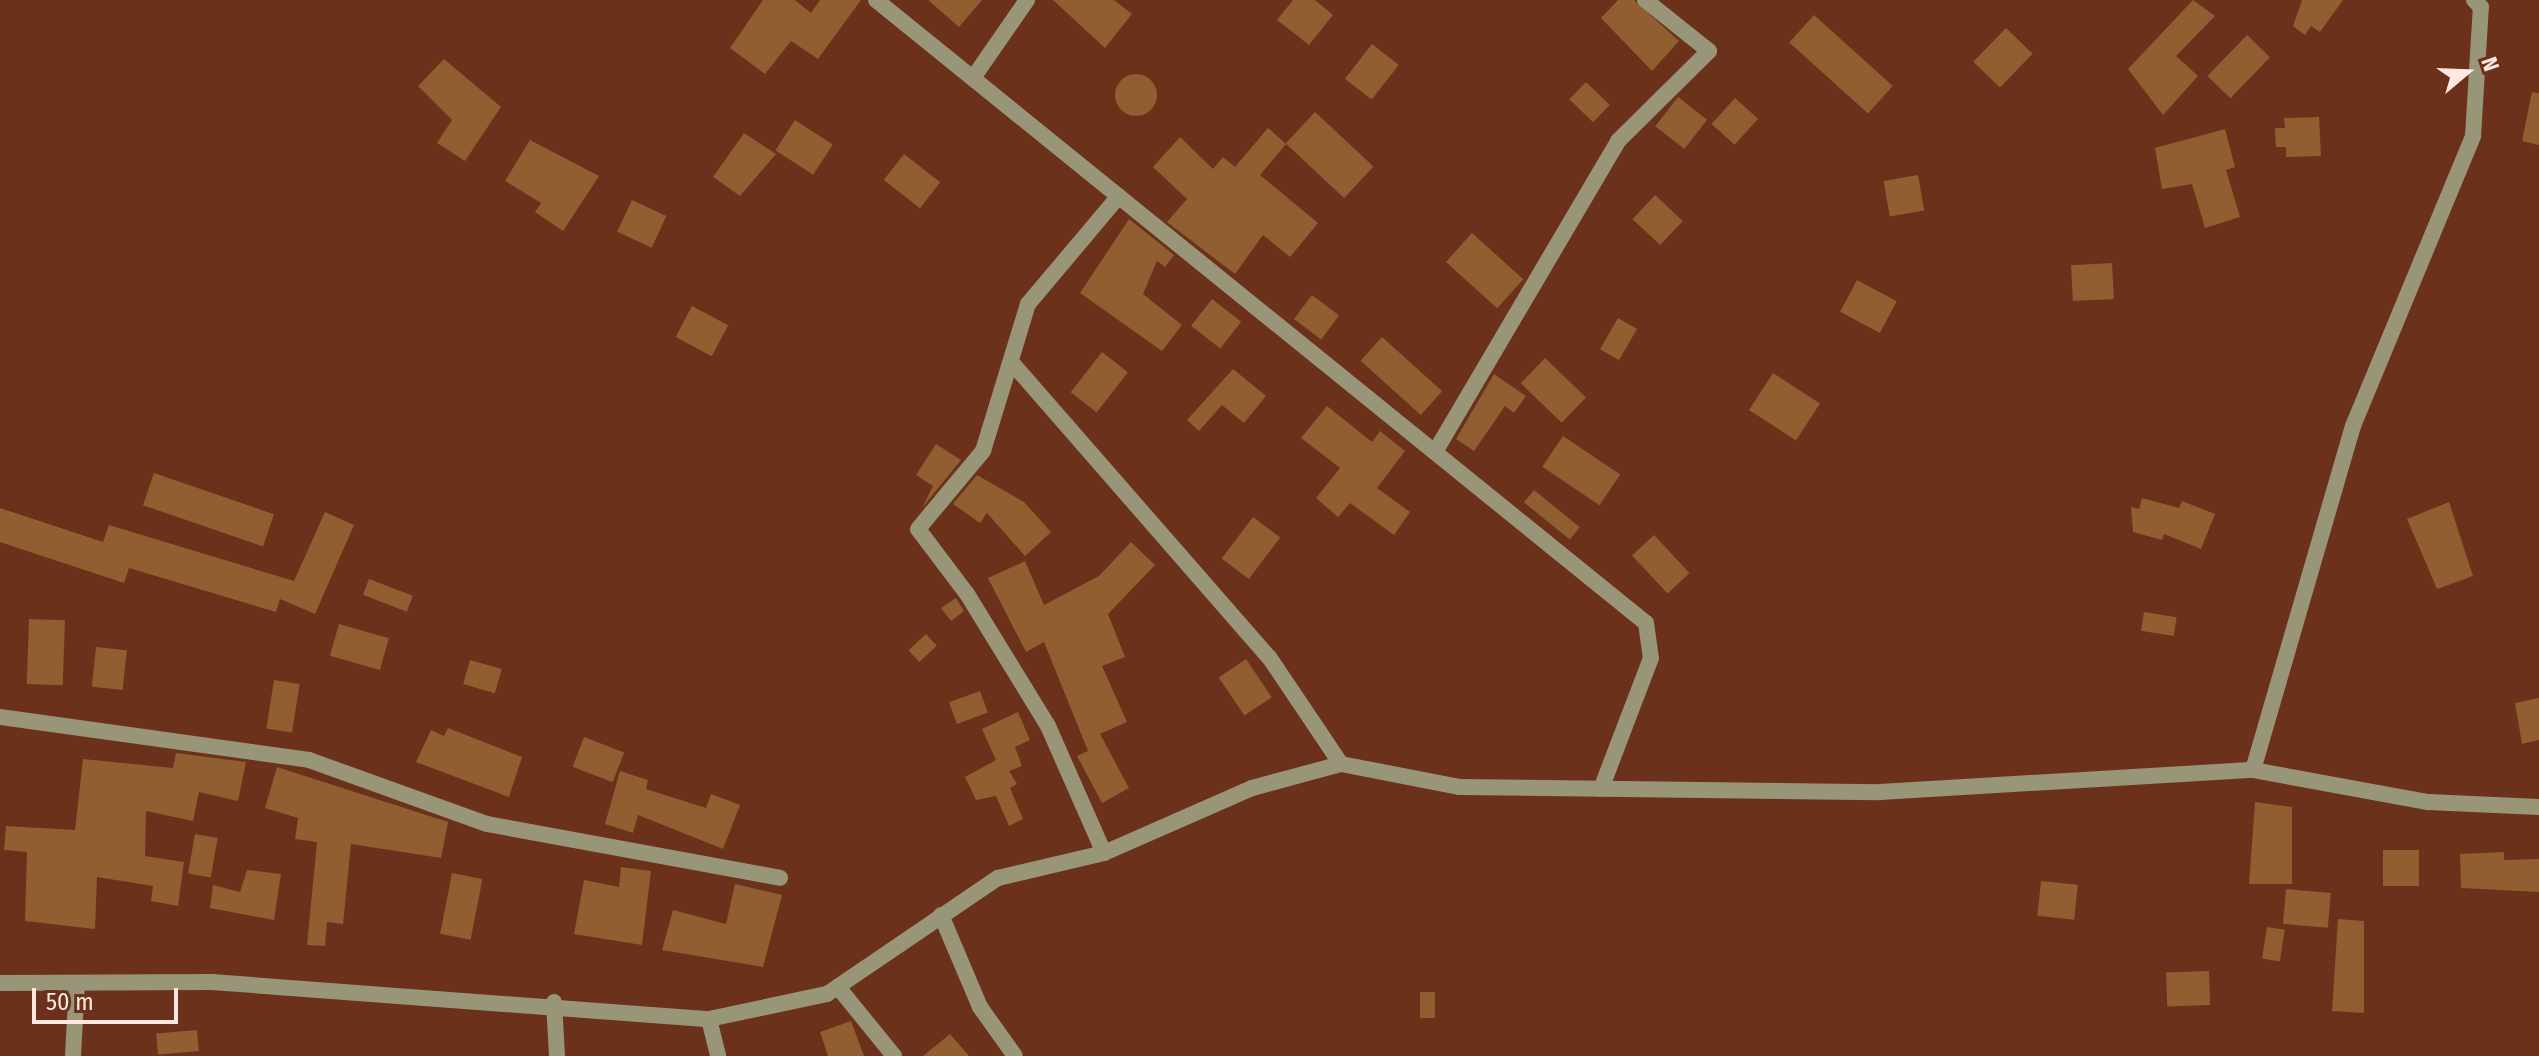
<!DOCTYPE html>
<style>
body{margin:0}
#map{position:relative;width:2539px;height:1056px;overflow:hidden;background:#6b311a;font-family:"Fira Sans Condensed",sans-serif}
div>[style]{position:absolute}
.building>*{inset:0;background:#905e30;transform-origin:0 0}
.round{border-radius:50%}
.minor>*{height:16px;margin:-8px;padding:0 8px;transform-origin:8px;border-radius:8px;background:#989578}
span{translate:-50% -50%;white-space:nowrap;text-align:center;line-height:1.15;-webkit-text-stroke:7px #6b311a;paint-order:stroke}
.north{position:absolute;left:2427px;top:32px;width:80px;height:80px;-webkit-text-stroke:6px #6b311a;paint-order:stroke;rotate:71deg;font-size:22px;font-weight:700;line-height:32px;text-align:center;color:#ffe8e0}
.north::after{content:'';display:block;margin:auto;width:28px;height:36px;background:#ffe8e0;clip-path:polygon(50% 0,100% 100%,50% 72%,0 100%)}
.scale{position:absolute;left:32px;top:988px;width:146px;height:36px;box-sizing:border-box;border:4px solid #ffe8e0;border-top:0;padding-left:10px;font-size:24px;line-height:28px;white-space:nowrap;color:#ffe8e0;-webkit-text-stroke:6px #6b311a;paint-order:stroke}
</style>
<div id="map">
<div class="building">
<i style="clip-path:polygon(763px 0,795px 0,811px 13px,820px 0,861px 0,818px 59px,791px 41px,765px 74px,730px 48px)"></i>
<i style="clip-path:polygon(928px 0,982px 0,959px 27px)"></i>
<i style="clip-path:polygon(1053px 0,1114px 0,1132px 14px,1105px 48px)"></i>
<i style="clip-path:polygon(1293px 0,1315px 0,1333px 15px,1309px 45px,1277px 20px)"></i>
<i style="clip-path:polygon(1618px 0,1634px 0,1679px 41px,1652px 71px,1601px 18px)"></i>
<i style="clip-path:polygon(2193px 0,2215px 16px,2176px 56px,2198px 76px,2163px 115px,2128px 69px)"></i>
<i style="clip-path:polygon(2302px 0,2343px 0,2320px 32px,2311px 26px,2305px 35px,2293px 26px)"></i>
<i style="left:1814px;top:15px;width:106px;height:37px;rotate:42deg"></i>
<i style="left:2006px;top:28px;width:37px;height:47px;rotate:44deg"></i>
<i style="left:2247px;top:35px;width:32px;height:57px;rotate:44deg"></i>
<i style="left:1372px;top:44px;width:34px;height:44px;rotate:38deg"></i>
<i style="clip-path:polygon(444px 59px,501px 107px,465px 161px,437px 143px,452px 120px,418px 86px)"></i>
<i class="round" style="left:1115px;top:74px;width:42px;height:42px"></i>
<i style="left:1586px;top:82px;width:33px;height:24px;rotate:44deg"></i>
<i style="clip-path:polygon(2532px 92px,2539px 93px,2539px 145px,2522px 141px)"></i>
<i style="left:1678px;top:97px;width:37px;height:37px;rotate:38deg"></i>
<i style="left:1735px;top:98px;width:31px;height:35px;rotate:42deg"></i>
<i style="left:1315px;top:112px;width:80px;height:43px;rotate:43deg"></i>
<i style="clip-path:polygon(2319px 117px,2321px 156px,2286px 157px,2286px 147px,2276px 147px,2275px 128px,2285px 128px,2284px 118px)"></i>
<i style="left:795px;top:120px;width:45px;height:36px;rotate:33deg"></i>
<i style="clip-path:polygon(1268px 128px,1286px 144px,1260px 175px,1318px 223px,1290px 257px,1263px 235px,1235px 274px,1167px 222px,1187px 199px,1153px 167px,1180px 137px,1213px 169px,1223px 157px,1235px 167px)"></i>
<i style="clip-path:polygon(2225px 129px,2235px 167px,2226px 170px,2240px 217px,2205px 228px,2192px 184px,2162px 189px,2155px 148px)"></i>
<i style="clip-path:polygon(744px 133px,776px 154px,740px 196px,713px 177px)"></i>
<i style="clip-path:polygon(530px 140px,599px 176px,563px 231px,535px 212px,541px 203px,505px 181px)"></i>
<i style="left:904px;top:154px;width:46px;height:33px;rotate:38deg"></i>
<i style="left:1918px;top:175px;width:36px;height:35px;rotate:80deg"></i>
<i style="left:1655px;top:195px;width:38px;height:33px;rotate:43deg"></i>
<i style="left:632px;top:200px;width:38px;height:35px;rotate:25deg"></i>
<i style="clip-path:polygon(1129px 219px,1174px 255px,1165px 267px,1157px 261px,1143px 294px,1182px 325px,1162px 351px,1080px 293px)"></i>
<i style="left:1472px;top:233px;width:69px;height:39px;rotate:42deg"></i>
<i style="left:2112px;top:263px;width:36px;height:41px;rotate:87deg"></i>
<i style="left:1857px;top:280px;width:45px;height:36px;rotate:28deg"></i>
<i style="left:1312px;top:295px;width:34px;height:30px;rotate:37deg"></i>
<i style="left:1212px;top:299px;width:37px;height:34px;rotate:38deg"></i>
<i style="left:692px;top:306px;width:41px;height:35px;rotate:28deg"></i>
<i style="left:1618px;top:318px;width:22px;height:36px;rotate:30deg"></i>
<i style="left:1382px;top:337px;width:81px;height:32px;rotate:42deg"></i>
<i style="left:1102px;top:352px;width:33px;height:51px;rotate:38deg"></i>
<i style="left:1545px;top:358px;width:57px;height:35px;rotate:44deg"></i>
<i style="clip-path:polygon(1233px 369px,1266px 396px,1244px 423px,1222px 405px,1199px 431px,1187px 420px)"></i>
<i style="left:1773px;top:373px;width:56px;height:44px;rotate:33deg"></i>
<i style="clip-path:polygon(1494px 374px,1526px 396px,1514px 413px,1505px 406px,1474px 451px,1456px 439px)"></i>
<i style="clip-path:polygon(1327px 406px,1372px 442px,1380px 431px,1405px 451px,1377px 488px,1410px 512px,1394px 535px,1350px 503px,1338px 517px,1316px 498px,1340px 468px,1301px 438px)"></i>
<i style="left:1563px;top:436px;width:69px;height:37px;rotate:34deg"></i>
<i style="clip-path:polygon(936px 444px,961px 460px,922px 508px,933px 486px,916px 475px)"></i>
<i style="left:154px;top:473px;width:127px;height:34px;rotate:19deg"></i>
<i style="clip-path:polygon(977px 475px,1024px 502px,1051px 532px,1025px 556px,987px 513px,980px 523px,953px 504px)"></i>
<i style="left:1534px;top:490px;width:59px;height:16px;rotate:39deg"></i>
<i style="clip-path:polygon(2142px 498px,2179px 508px,2182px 501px,2215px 514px,2201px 549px,2164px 534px,2162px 540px,2133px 532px,2131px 507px,2139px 509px)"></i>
<i style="clip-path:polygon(2449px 502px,2473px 576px,2437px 589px,2407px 519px)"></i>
<i style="clip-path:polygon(0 508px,103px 542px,109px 525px,294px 581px,325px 512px,354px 525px,315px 614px,280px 599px,276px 612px,129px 568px,124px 583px,0 542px)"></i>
<i style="left:1253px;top:517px;width:34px;height:52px;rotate:37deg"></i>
<i style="left:1654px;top:535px;width:52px;height:30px;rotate:47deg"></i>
<i style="clip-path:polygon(1131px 542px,1155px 565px,1108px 614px,1125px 657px,1102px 666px,1127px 722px,1100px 734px,1129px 788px,1102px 803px,1077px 756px,1088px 751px,1044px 642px,1026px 652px,988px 578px,1025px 561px,1044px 605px,1099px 576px)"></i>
<i style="left:369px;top:579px;width:47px;height:17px;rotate:21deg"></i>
<i style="clip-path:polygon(956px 598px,964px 611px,951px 621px,941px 608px)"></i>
<i style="left:2144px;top:612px;width:33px;height:19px;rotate:9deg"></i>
<i style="left:29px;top:619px;width:36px;height:65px;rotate:2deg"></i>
<i style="left:339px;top:624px;width:52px;height:33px;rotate:16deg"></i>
<i style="left:926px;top:634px;width:16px;height:24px;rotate:47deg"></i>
<i style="left:96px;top:647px;width:31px;height:40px;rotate:6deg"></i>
<i style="left:1246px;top:659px;width:46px;height:33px;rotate:56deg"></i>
<i style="left:470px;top:660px;width:33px;height:25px;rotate:16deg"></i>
<i style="left:274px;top:680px;width:26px;height:49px;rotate:9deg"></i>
<i style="left:980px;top:691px;width:23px;height:33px;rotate:70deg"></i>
<i style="clip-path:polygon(2539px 698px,2539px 740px,2522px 744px,2515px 703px)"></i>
<i style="clip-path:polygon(1018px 712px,1030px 740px,1015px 747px,1022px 766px,1009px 771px,1017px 784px,1010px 788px,1023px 819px,1009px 826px,996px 796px,976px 800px,965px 777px,996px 760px,982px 729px)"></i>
<i style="clip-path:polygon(448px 728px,522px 757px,509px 797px,416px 762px,431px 730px,444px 736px)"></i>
<i style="left:584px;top:737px;width:43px;height:32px;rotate:21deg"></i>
<i style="clip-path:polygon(176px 753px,246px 762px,238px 801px,199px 792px,193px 821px,146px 811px,145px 856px,184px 862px,178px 906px,151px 901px,153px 886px,97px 877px,95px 929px,25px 921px,27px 852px,4px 850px,6px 826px,75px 830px,83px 759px,173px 768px)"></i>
<i style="clip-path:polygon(277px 767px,448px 822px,441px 858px,351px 844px,343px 924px,327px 922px,325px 946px,307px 945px,317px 842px,295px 839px,298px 818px,265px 808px)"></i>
<i style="clip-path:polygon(620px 771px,648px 780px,646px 789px,706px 808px,711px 794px,740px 805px,723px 849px,638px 815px,633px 833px,605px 824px)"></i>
<i style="clip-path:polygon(2255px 802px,2292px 807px,2292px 884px,2249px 884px)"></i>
<i style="left:195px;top:834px;width:23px;height:40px;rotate:10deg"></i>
<i style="left:2383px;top:850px;width:36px;height:36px"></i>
<i style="clip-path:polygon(2504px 852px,2504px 860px,2539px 859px,2539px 892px,2461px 888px,2460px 854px)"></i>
<i style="clip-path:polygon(621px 867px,651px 871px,642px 945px,574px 934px,584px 880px,619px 887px)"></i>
<i style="clip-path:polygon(247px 870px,281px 874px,274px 920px,210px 908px,213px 885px,240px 892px)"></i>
<i style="left:452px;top:873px;width:31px;height:62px;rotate:11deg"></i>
<i style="left:2041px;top:881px;width:37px;height:35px;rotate:6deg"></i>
<i style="clip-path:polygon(735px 884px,782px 895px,763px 967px,662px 950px,673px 910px,726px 924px)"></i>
<i style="left:2286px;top:889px;width:45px;height:35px;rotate:5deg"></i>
<i style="clip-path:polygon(2338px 919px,2364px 921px,2364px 1013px,2332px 1011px)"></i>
<i style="left:2267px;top:927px;width:18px;height:32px;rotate:9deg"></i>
<i style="left:2209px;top:971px;width:34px;height:43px;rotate:88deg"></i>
<i style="left:1435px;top:992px;width:26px;height:15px;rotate:90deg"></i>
<i style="clip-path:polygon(851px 1021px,864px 1056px,828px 1056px,820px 1032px)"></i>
<i style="left:197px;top:1030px;width:21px;height:41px;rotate:85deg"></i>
<i style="clip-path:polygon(950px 1034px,969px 1056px,923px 1056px)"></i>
</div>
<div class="minor">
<i style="left:876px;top:0;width:990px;rotate:38.98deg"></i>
<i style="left:1646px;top:623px;width:35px;rotate:82deg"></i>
<i style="left:1651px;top:658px;width:140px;rotate:110.9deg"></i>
<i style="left:973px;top:78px;width:95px;rotate:-55.3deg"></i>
<i style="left:1013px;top:364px;width:389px;rotate:48.9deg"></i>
<i style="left:1269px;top:657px;width:129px;rotate:56.1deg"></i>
<i style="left:1435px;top:452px;width:361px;rotate:-59.5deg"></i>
<i style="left:1618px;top:141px;width:128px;rotate:-44.7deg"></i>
<i style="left:1709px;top:51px;width:82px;rotate:-141.4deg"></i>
<i style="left:0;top:717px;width:312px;rotate:7.9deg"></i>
<i style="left:309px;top:760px;width:189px;rotate:19.8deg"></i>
<i style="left:487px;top:824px;width:298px;rotate:10.4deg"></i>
<i style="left:2253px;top:770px;width:358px;rotate:-73.8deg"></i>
<i style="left:2353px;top:426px;width:314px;rotate:-67.5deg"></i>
<i style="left:2473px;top:136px;width:129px;rotate:-86.5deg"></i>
<i style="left:2481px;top:7px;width:10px;rotate:-135deg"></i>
<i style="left:1104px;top:853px;width:139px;rotate:-113.8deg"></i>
<i style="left:1048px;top:726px;width:155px;rotate:-121.5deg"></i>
<i style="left:967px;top:594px;width:81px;rotate:-127deg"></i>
<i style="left:918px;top:529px;width:102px;rotate:-50.2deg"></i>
<i style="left:983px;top:451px;width:154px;rotate:-73deg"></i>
<i style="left:1028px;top:304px;width:141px;rotate:-49.9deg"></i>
<i style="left:941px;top:915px;width:100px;rotate:67deg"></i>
<i style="left:980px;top:1007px;width:60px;rotate:54.5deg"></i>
<i style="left:0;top:983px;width:212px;rotate:-0.3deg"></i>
<i style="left:212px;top:982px;width:498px;rotate:4.3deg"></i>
<i style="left:709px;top:1019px;width:121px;rotate:-12deg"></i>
<i style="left:827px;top:994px;width:207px;rotate:-34.2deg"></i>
<i style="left:998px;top:878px;width:109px;rotate:-13.3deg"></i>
<i style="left:1104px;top:853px;width:162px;rotate:-23.7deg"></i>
<i style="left:1252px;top:788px;width:92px;rotate:-15.1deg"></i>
<i style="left:1341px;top:764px;width:120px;rotate:11deg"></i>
<i style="left:1459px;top:787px;width:421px;rotate:0.7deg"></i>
<i style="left:1880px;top:792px;width:374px;rotate:-3.4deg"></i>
<i style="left:2253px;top:770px;width:178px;rotate:10.4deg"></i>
<i style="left:2428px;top:802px;width:111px;rotate:2.6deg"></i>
<i style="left:838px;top:987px;width:89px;rotate:50.9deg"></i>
<i style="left:554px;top:1002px;width:54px;rotate:86.8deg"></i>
<i style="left:709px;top:1019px;width:38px;rotate:76deg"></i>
<i style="left:73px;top:1056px;width:73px;rotate:-86.9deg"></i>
</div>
<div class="north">N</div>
<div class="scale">50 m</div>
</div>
